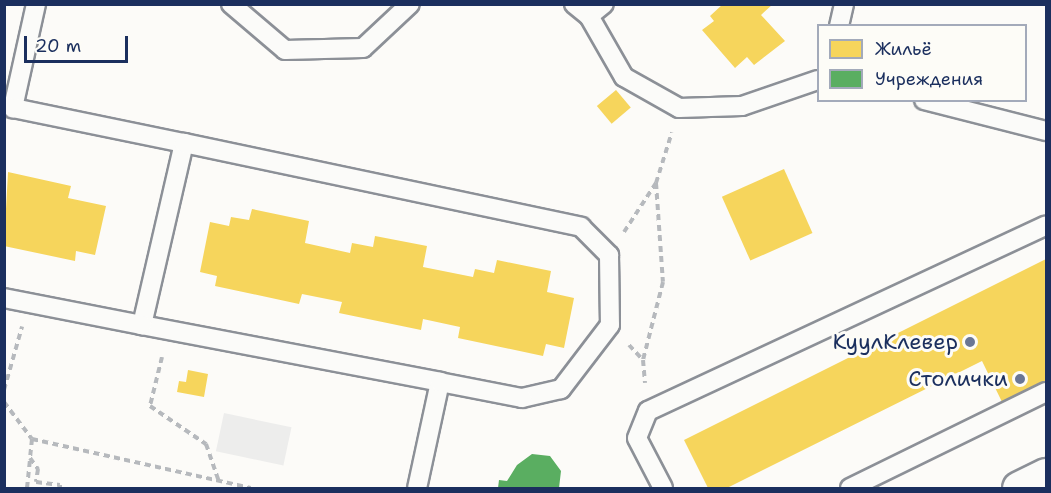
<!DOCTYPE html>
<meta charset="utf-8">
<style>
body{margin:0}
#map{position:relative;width:1051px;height:493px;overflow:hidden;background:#fcfbf8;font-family:"Shantell Sans",sans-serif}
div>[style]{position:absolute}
.green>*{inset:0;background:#ededec;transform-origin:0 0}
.homes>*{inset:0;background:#f6d55c;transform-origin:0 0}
.public>*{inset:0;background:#5aae61}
.path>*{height:4px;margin-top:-2px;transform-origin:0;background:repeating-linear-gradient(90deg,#b6b9bd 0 6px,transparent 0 10.5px)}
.roads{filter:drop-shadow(2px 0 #8c9097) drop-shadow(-2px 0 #8c9097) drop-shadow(0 2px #8c9097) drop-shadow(0 -2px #8c9097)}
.service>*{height:18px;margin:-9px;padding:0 9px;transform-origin:9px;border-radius:9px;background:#fbfbf9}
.minor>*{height:33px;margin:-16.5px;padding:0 16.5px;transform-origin:16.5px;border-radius:16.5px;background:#fbfbf9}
.dots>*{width:16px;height:16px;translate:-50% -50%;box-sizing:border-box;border:3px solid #fdfcf7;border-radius:50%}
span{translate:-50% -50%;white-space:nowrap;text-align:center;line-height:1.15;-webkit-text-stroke:6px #fdfcf7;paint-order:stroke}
.poi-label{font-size:22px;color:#1b2f5e}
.right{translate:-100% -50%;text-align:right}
.frame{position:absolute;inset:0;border:6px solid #1b2f5e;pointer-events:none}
.legend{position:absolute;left:817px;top:24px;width:210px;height:78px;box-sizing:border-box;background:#fdfcf7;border:2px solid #a3aaba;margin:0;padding:8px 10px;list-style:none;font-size:18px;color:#1b2f5e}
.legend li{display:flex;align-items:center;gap:12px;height:30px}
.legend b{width:30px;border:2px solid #a3aaba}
.scale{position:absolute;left:24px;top:36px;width:104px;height:27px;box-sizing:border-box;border:3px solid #1b2f5e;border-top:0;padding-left:8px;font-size:18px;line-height:21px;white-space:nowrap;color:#1b2f5e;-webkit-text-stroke:4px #fdfcf7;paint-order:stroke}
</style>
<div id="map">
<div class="green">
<i style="left:224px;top:413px;width:69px;height:39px;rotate:12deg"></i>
</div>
<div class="homes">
<i style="clip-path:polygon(723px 4px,773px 4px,761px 15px,785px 41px,754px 65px,747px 57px,735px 68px,702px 30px,714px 21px,710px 16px)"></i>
<i style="left:616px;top:90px;width:23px;height:25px;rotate:50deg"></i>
<i style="left:784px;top:169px;width:70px;height:68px;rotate:66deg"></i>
<i style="clip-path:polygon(8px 172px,71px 186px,68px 198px,106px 206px,95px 255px,76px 251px,75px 261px,4px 246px)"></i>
<i style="clip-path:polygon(252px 209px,309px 221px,305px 243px,350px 253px,352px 243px,373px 247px,375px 236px,427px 246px,423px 267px,473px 277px,475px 269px,494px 273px,497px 260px,551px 271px,547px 292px,574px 298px,564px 348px,546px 344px,543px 356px,458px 338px,460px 327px,423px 319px,421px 330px,339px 313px,342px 302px,302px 294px,299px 304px,215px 286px,217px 276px,200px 272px,210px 222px,229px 226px,231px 217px,249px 220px)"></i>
<i style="clip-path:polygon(1046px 259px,1046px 382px,1003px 404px,982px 361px,727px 488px,708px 488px,684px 440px)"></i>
<i style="clip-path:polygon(188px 370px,208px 374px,204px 397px,177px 392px,179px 381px,186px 382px)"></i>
</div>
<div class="public">
<i style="clip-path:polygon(532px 454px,550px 456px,561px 471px,559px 488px,498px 488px,499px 480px,507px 481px,517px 465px)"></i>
</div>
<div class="path">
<i style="left:656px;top:183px;width:53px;rotate:-72.6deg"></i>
<i style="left:624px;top:232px;width:59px;rotate:-56.9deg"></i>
<i style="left:656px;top:183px;width:99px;rotate:86deg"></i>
<i style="left:663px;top:282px;width:81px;rotate:104.4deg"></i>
<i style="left:643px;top:360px;width:23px;rotate:85deg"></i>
<i style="left:629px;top:345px;width:19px;rotate:47deg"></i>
<i style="left:162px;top:357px;width:50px;rotate:103.8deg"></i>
<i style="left:150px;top:406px;width:68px;rotate:34.2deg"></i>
<i style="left:206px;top:444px;width:39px;rotate:71deg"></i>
<i style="left:4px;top:390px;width:66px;rotate:-74.1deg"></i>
<i style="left:4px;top:402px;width:46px;rotate:52.9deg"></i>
<i style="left:32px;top:439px;width:224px;rotate:12.6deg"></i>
<i style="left:32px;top:439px;width:19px;rotate:96deg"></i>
<i style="left:30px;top:458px;width:14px;rotate:54deg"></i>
<i style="left:38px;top:469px;width:13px;rotate:99deg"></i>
<i style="left:36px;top:482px;width:24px;rotate:7deg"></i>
<i style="left:60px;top:485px;width:3px;rotate:90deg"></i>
<i style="left:27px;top:488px;width:29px;rotate:-84deg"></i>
</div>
<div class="roads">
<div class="service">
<i style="left:36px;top:4px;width:107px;rotate:102.5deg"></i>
<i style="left:13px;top:108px;width:175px;rotate:11.6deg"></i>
<i style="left:184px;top:143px;width:187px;rotate:103deg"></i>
<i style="left:142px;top:325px;width:303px;rotate:10.8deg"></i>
<i style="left:440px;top:382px;width:108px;rotate:102.2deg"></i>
<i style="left:231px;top:4px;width:71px;rotate:40.4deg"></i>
<i style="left:285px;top:50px;width:78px;rotate:-1.5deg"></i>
<i style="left:363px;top:48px;width:64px;rotate:-43.1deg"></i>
<i style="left:574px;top:4px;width:19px;rotate:39deg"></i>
<i style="left:589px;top:16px;width:70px;rotate:60.2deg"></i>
<i style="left:624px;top:77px;width:63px;rotate:29.4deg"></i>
<i style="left:679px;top:108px;width:63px;rotate:-1.8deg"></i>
<i style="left:742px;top:106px;width:80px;rotate:-18.9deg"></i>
<i style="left:589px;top:16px;width:19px;rotate:-39deg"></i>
<i style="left:839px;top:26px;width:23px;rotate:-77deg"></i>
<i style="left:924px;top:100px;width:126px;rotate:14.3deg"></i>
<i style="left:184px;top:143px;width:406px;rotate:11.9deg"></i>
<i style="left:581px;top:227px;width:40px;rotate:45deg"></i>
<i style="left:609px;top:255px;width:70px;rotate:89.2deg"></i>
<i style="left:610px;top:325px;width:81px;rotate:127.4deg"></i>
<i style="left:561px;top:389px;width:40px;rotate:167deg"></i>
<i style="left:522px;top:398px;width:84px;rotate:-169deg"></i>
<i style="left:4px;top:298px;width:141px;rotate:11.1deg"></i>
<i style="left:663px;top:488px;width:56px;rotate:-117.5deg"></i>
<i style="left:637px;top:438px;width:29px;rotate:-68deg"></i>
<i style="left:648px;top:411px;width:439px;rotate:-25deg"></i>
<i style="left:850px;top:488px;width:218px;rotate:-26.1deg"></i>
</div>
<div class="minor">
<i style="left:1019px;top:488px;width:30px;rotate:-26deg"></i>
</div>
</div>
<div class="dots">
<i style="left:970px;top:342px;background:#6a7694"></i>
<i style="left:1020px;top:379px;background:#6a7694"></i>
</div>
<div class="poi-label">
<span class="right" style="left:958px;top:342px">КуулКлевер</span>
<span class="right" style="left:1008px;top:379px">Столички</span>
</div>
<div class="frame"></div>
<ul class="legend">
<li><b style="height:16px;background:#f6d55c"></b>Жильё</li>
<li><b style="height:16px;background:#5aae61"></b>Учреждения</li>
</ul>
<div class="scale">20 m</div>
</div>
